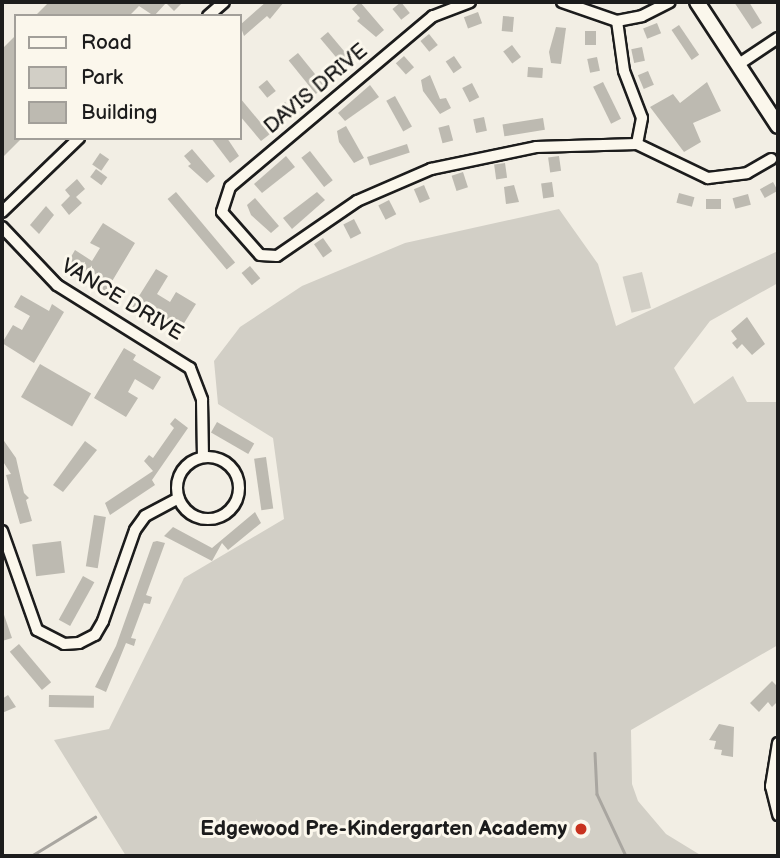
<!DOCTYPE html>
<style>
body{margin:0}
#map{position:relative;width:780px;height:858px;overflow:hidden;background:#f2eee4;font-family:"Balsamiq Sans",sans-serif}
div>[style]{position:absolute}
.green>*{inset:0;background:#d2cfc6;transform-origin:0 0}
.stream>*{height:2.5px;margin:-1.25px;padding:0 1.25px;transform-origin:1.25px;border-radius:1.25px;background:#a9a6a0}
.building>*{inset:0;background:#bdbab1;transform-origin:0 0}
.roads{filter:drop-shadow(2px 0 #1c1c1c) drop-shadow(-2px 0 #1c1c1c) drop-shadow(0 2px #1c1c1c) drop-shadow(0 -2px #1c1c1c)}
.minor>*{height:10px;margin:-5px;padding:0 5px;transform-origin:5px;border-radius:5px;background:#fbf7ec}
.minor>.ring{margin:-5px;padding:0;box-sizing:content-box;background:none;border:10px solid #fbf7ec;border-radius:50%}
.major>*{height:14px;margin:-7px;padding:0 7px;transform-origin:7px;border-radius:7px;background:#fbf7ec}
.dots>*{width:19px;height:19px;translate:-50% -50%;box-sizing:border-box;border:4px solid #fbf7ec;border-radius:50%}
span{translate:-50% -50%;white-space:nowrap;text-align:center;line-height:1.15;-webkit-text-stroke:6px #fbf7ec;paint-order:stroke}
.street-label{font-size:21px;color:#1c1c1c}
.poi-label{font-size:21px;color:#1c1c1c;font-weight:700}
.right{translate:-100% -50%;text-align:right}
.frame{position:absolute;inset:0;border:4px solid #1c1c1c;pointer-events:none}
.legend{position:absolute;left:14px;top:14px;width:228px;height:126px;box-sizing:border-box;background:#fbf7ec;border:2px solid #a29f99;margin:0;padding:9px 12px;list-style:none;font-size:21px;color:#1c1c1c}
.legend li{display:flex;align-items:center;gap:14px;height:35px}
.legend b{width:35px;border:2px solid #a29f99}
</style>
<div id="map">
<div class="green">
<i style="clip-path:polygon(559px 209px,598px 264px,616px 326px,778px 251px,778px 283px,710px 321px,674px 368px,694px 404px,733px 376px,747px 402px,778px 402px,778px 645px,631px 730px,632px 784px,638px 801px,666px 834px,702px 856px,126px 856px,54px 740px,109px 729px,184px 578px,284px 519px,273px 438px,218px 404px,214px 361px,240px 327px,302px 286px,405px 243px)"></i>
<i style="left:642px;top:272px;width:37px;height:20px;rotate:76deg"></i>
</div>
<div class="stream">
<i style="left:595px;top:753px;width:41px;rotate:87.2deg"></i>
<i style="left:597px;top:794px;width:68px;rotate:64.9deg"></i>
<i style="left:31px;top:856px;width:75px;rotate:-31.4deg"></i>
</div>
<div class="building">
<i style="clip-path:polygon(49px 2px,183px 2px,174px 11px,166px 3px,154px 16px,139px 6px,129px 16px,35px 16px)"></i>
<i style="clip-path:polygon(266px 2px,284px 2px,270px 19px,267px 16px,244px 36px,240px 25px)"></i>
<i style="clip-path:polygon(360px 2px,384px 30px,376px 37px,357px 21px,360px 18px,352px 9px)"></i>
<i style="left:401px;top:2px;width:14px;height:11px;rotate:51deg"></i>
<i style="clip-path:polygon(734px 2px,749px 2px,762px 23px,752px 29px)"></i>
<i style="left:478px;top:12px;width:12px;height:15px;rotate:70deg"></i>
<i style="left:503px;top:16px;width:11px;height:15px;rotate:5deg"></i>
<i style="left:657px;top:23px;width:11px;height:15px;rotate:68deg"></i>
<i style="left:679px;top:25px;width:36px;height:9px;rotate:56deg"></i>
<i style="clip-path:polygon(556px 27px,566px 28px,561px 64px,551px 63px,549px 52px)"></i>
<i style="left:585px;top:31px;width:11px;height:14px"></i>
<i style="left:328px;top:32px;width:35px;height:10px;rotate:50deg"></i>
<i style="left:429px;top:34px;width:14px;height:11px;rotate:51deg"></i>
<i style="clip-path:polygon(16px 35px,16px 138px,22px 138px,2px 158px,2px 49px)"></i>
<i style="left:512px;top:45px;width:15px;height:11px;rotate:53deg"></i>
<i style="left:642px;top:47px;width:14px;height:11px;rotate:78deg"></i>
<i style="left:298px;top:53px;width:43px;height:12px;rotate:51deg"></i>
<i style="left:404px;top:56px;width:15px;height:11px;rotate:48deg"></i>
<i style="left:454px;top:56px;width:14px;height:10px;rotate:56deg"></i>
<i style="left:597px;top:57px;width:14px;height:10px;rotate:78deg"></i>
<i style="left:528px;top:67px;width:15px;height:10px;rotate:4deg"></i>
<i style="left:648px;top:71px;width:15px;height:11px;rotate:67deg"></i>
<i style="clip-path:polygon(430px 75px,440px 99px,446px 98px,451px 108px,440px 114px,423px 91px,421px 80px)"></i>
<i style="left:267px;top:80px;width:14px;height:11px;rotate:51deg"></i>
<i style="left:603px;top:82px;width:41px;height:11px;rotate:64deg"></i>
<i style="clip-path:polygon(707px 82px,721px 111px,693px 123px,701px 142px,684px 152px,650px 107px,673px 94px,680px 103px)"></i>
<i style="left:472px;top:83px;width:16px;height:11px;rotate:63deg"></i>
<i style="clip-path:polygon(370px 85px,379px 97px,345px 121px,338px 113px)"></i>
<i style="left:395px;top:96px;width:35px;height:10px;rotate:61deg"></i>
<i style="clip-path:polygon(240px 98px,270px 134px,261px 141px,240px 116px)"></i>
<i style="left:285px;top:102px;width:14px;height:10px;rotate:51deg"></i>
<i style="left:484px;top:117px;width:14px;height:11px;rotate:78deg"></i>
<i style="left:543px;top:118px;width:12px;height:41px;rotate:81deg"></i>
<i style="left:449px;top:125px;width:16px;height:11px;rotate:75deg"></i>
<i style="clip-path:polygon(346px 126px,364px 158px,354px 163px,339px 142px,337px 131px)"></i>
<i style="clip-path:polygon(211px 138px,227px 138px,239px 156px,230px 163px)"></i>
<i style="left:407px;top:144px;width:9px;height:42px;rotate:72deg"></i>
<i style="clip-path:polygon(192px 149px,215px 176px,207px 183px,188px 166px,191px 164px,184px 156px)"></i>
<i style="left:310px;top:151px;width:37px;height:11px;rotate:52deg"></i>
<i style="left:100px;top:153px;width:11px;height:14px;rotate:34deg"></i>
<i style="clip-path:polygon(286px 156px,295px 167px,262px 193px,254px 184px)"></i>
<i style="left:559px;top:156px;width:15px;height:11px;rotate:82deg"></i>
<i style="left:505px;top:163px;width:15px;height:11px;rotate:82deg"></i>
<i style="left:96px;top:169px;width:14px;height:10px;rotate:36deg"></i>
<i style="left:463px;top:172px;width:16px;height:12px;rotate:72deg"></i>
<i style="clip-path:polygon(77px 179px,85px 189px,76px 197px,82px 203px,69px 215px,61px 205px,70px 196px,65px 190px)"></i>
<i style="left:552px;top:182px;width:15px;height:11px;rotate:82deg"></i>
<i style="left:773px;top:182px;width:10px;height:15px;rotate:61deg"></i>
<i style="left:424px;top:185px;width:15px;height:11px;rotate:67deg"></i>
<i style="clip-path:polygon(514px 185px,519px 202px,506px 204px,504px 187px)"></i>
<i style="left:176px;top:192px;width:92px;height:11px;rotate:50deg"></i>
<i style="clip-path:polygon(317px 192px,325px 200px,292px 229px,283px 218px)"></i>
<i style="left:679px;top:193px;width:16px;height:10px;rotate:15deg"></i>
<i style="left:748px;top:194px;width:11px;height:16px;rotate:75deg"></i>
<i style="clip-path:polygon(255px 198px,279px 226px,271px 233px,251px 215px,247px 205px)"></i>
<i style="left:706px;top:199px;width:15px;height:10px"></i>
<i style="left:389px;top:200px;width:16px;height:12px;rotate:63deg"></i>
<i style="clip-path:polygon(46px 206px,54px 215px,39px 234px,30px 225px)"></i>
<i style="left:354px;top:219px;width:16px;height:12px;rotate:63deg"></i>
<i style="clip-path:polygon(103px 223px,135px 243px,105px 293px,92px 285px,96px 279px,68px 262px,75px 250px,92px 261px,100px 248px,90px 243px)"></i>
<i style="left:323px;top:238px;width:16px;height:11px;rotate:55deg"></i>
<i style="left:250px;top:266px;width:16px;height:11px;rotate:50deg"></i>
<i style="clip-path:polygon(156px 269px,168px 276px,157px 294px,170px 302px,176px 292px,196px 304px,176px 336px,126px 305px,134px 293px,139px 296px)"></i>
<i style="clip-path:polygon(21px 295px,49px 311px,52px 304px,64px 312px,34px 363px,2px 343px,13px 325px,22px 330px,30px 316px,14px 307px)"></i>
<i style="clip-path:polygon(747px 317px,765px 344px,752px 355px,742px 344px,737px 349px,732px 343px,737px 339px,731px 331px)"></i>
<i style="clip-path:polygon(124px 348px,136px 355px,133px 360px,161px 377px,153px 390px,135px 379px,128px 392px,138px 398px,126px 417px,94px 398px)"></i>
<i style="left:40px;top:364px;width:59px;height:38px;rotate:30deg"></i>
<i style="clip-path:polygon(175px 418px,188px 428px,152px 480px,155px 485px,110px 515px,105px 503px,153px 471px,144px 461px,149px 455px,153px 458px,174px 428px,170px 424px)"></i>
<i style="left:217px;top:422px;width:43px;height:12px;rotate:30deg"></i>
<i style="clip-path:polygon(2px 438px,16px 458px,24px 493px,29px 498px,26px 500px,32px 521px,20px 524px,6px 475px,11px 474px,2px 460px)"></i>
<i style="clip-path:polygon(85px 441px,97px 450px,63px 492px,53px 485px)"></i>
<i style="left:266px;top:457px;width:52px;height:12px;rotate:82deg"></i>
<i style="clip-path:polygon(255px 512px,261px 523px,228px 550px,222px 543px,212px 561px,164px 536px,173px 527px,212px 548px)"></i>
<i style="left:94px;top:515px;width:12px;height:52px;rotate:9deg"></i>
<i style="left:61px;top:541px;width:32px;height:29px;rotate:83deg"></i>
<i style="clip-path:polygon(157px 541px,165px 543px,146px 595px,152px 597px,150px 604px,144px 603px,131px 638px,136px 639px,134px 646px,126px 643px,106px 692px,95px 687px,116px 646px,153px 542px)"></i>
<i style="left:83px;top:576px;width:13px;height:50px;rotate:29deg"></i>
<i style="clip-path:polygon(2px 609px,12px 638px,2px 641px)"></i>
<i style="left:19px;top:644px;width:50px;height:12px;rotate:50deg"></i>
<i style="clip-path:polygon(772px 681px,778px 687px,778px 701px,772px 707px,768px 702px,759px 712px,750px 703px)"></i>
<i style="clip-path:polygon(8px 695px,16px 707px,2px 713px,2px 699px)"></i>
<i style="left:49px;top:695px;width:45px;height:12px;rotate:1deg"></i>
<i style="clip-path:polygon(719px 724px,734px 727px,733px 757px,721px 755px,722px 750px,714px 749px,716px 741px,709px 740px)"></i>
</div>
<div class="roads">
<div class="minor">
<i style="left:470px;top:2px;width:40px;rotate:159deg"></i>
<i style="left:433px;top:16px;width:265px;rotate:139.9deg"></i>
<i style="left:230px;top:187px;width:26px;rotate:108deg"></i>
<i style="left:222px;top:212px;width:57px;rotate:48.5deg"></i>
<i style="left:260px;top:255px;width:17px;rotate:3deg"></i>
<i style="left:277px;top:256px;width:97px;rotate:-34.5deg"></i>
<i style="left:357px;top:201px;width:81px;rotate:-23.4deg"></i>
<i style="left:431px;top:169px;width:107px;rotate:-11.8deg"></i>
<i style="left:536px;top:147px;width:101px;rotate:-1.7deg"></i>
<i style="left:562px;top:2px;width:58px;rotate:19.1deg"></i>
<i style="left:617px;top:21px;width:25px;rotate:-11deg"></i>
<i style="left:642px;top:16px;width:31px;rotate:-27deg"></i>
<i style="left:208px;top:16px;width:21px;rotate:-41deg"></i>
<i style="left:617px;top:21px;width:50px;rotate:82deg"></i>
<i style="left:624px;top:71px;width:50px;rotate:69deg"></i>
<i style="left:642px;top:118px;width:26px;rotate:101deg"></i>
<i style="left:739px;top:64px;width:47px;rotate:-33.7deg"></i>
<i style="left:637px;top:144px;width:79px;rotate:25.6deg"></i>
<i style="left:708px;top:178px;width:39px;rotate:-7deg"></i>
<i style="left:747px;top:173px;width:28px;rotate:-30deg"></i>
<i style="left:2px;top:212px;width:107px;rotate:-43.9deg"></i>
<i style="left:2px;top:227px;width:80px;rotate:46.5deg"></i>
<i style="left:57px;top:285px;width:157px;rotate:32deg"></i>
<i style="left:190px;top:368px;width:34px;rotate:69deg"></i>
<i style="left:202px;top:400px;width:57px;rotate:89deg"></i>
<i class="ring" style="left:177px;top:457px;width:52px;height:52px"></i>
<i style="left:2px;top:531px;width:105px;rotate:70.5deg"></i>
<i style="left:37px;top:630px;width:30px;rotate:27deg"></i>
<i style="left:64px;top:644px;width:15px;rotate:-4deg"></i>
<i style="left:79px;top:643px;width:18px;rotate:-27deg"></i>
<i style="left:95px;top:635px;width:16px;rotate:-60deg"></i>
<i style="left:103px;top:621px;width:96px;rotate:-70.6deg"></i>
<i style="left:135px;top:530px;width:17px;rotate:-54deg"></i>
<i style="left:145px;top:516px;width:38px;rotate:-28deg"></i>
<i style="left:778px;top:743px;width:44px;rotate:99.2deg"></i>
<i style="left:771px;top:786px;width:30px;rotate:76deg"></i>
</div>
<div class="major">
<i style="left:697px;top:2px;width:148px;rotate:56.8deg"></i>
</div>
</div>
<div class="dots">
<i style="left:581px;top:829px;background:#c8321e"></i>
</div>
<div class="street-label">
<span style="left:316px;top:89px;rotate:-40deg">DAVIS DRIVE</span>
<span style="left:122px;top:300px;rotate:31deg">VANCE DRIVE</span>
</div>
<div class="poi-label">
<span class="right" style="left:567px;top:829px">Edgewood Pre-Kindergarten Academy</span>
</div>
<div class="frame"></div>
<ul class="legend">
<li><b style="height:9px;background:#fbf7ec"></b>Road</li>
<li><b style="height:19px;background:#d2cfc6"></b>Park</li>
<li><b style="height:19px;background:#bdbab1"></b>Building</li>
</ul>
</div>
